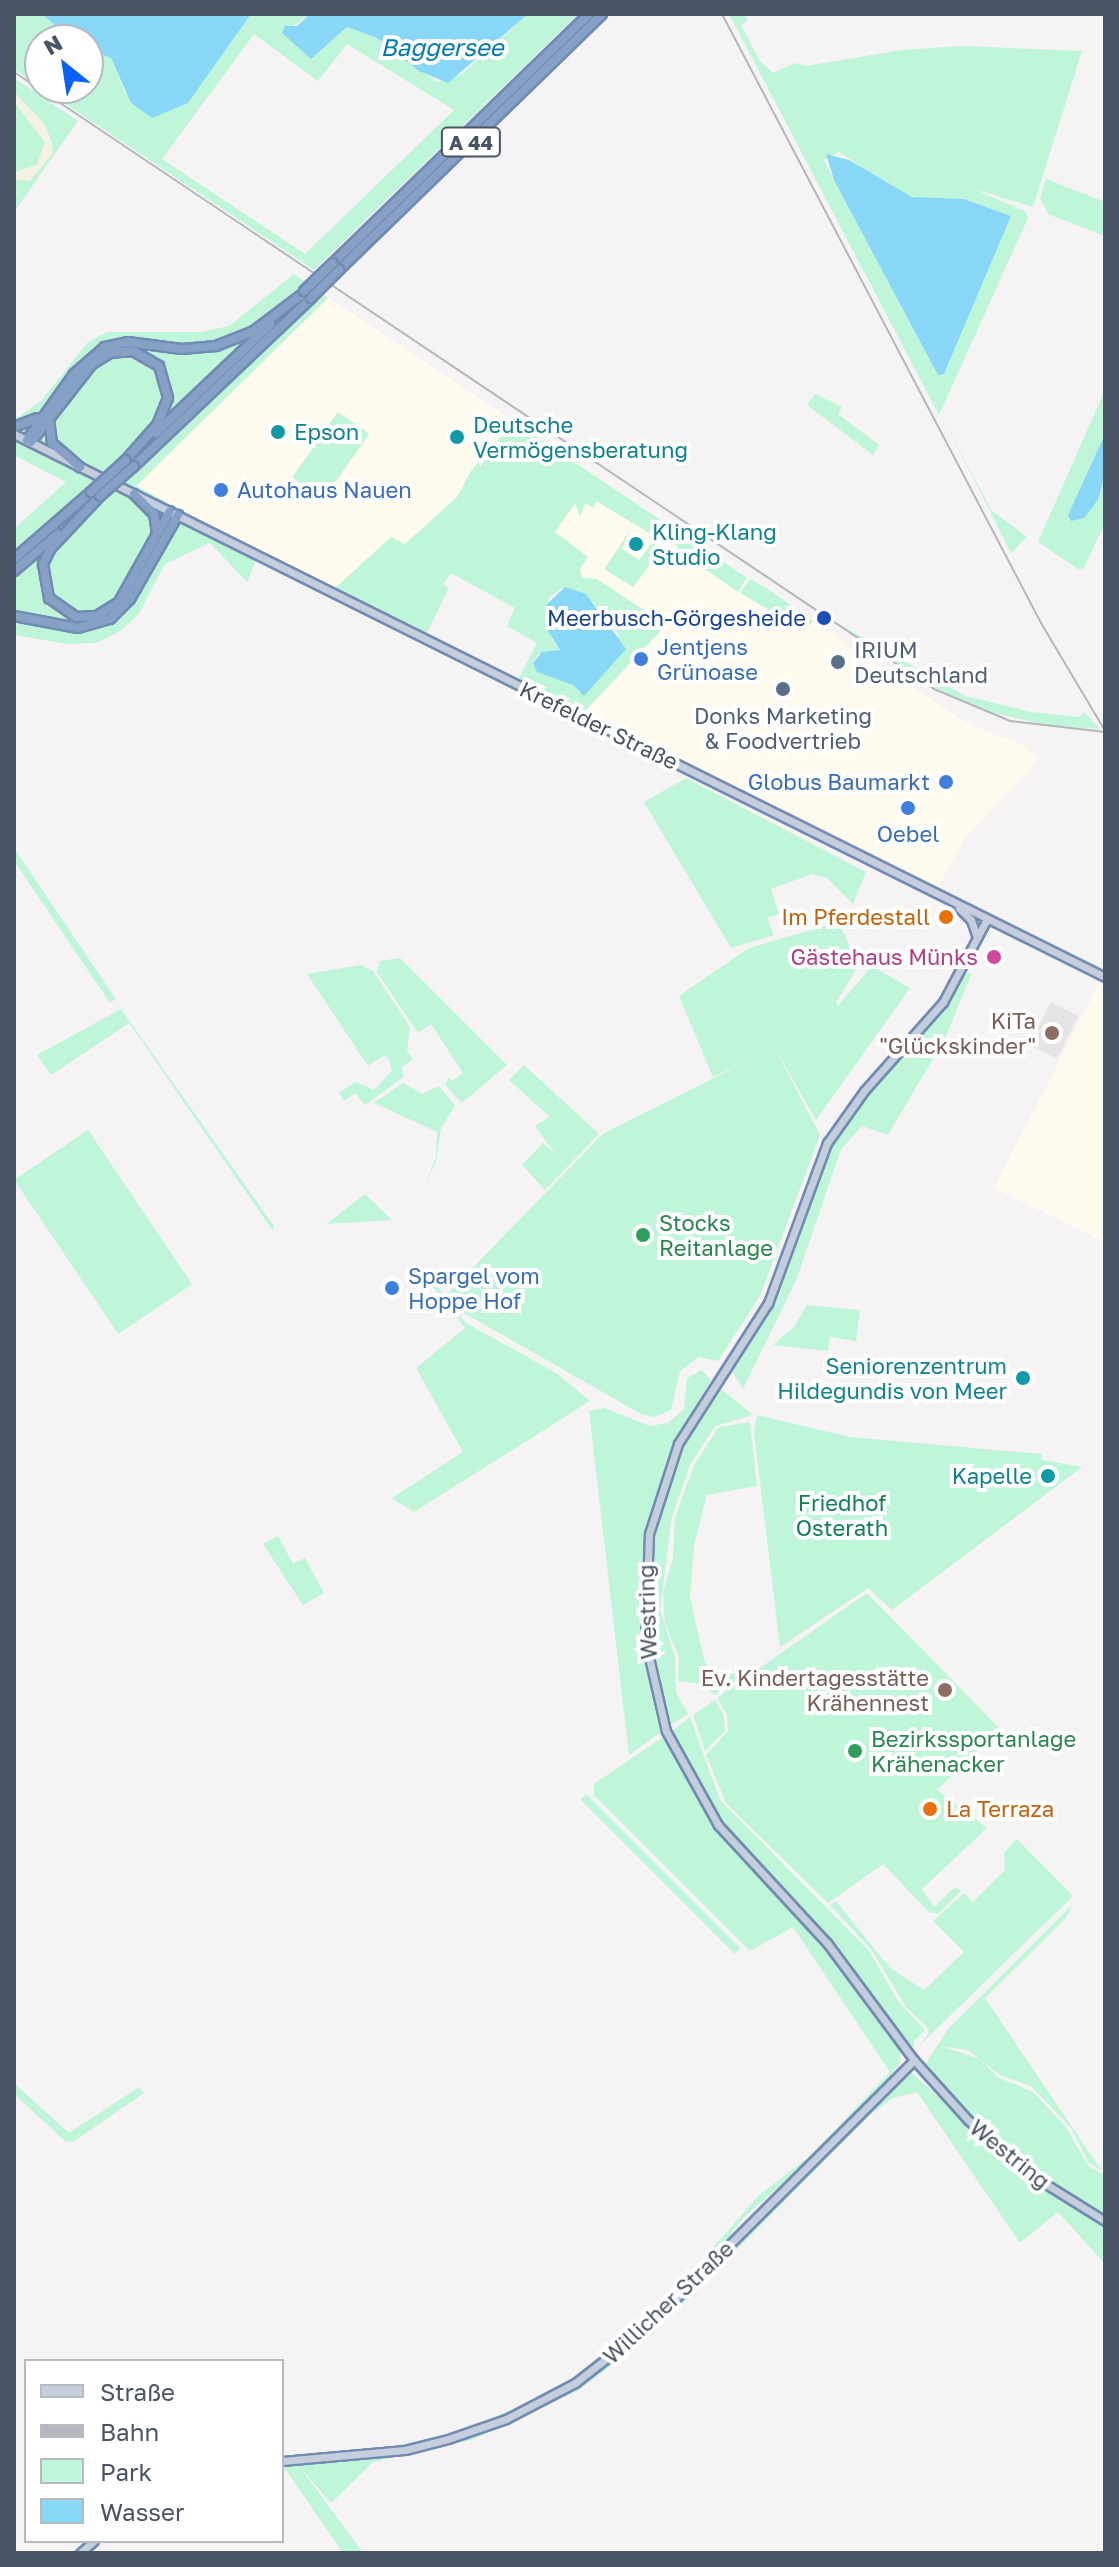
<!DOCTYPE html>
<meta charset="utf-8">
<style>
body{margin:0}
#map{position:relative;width:1119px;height:2567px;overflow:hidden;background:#f5f3f3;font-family:"Golos Text",sans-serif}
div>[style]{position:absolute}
.commercial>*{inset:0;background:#fefbee}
.education>*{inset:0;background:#e6e4e5;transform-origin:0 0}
.green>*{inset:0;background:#bff5d8;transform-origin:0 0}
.sand>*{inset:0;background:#f6f2e3}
.water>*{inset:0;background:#88d7f6}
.roads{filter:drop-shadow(2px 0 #718bb2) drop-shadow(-2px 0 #718bb2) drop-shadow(0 2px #718bb2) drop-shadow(0 -2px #718bb2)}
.secondary>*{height:7px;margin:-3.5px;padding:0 3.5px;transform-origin:3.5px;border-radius:3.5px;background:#c4cedd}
.highway>*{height:8px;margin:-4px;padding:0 4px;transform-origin:4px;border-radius:4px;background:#86a0c6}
.tram>*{height:2px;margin:-1px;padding:0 1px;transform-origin:1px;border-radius:1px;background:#b4b7be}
.rail>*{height:2px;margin:-1px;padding:0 1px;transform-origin:1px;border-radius:1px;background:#b4b7be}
.bridges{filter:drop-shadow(2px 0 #718bb2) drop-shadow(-2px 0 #718bb2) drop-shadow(0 2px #718bb2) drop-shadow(0 -2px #718bb2)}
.highway-bridge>*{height:8px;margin:-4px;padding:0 4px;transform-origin:4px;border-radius:4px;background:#86a0c6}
.dots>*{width:22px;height:22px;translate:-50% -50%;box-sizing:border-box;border:4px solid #fff;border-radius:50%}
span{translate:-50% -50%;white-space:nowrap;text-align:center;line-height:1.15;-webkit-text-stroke:8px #fff;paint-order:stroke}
.shield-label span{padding:2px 6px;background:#fff;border:2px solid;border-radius:6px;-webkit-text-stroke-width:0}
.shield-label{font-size:20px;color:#485463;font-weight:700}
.culture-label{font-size:22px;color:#0d838f}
.left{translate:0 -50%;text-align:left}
.right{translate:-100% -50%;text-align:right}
.shop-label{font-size:22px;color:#366cbe}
.transit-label{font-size:22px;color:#164399}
.service-label{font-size:22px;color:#4e5e75}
.street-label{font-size:22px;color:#485463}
.food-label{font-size:22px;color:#c56008}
.hotel-label{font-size:22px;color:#b23c85}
.education-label{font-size:22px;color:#785e54}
.leisure-label{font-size:22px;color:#27864d}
.park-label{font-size:22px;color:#0d8251}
.water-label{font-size:24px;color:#027cad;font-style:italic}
.frame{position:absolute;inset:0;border:16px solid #485463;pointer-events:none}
.legend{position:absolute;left:24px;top:2359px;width:260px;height:184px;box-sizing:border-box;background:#fff;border:2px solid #b6bbc1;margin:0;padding:10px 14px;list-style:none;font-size:24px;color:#485463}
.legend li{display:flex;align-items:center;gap:16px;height:40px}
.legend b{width:40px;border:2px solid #b6bbc1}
.north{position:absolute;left:24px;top:24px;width:80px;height:80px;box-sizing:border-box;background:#fff;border:2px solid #b6bbc1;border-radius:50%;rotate:330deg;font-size:22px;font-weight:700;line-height:32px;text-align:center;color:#485463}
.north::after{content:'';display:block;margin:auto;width:28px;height:36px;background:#085ffa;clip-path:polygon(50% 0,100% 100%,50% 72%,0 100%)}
</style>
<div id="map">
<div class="commercial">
<i style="clip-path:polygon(328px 298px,891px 674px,973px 726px,1020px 744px,1040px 758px,965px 838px,937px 888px,585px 711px,665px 628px,637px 606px,582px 578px,580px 568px,588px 559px,546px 532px,477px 465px,457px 497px,405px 544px,391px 538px,334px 589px,135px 487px)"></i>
<i style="clip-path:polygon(1100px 982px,1105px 984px,1105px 1242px,994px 1188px)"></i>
</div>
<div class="education">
<i style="left:1051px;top:1002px;width:31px;height:48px;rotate:27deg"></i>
</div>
<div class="green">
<i style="clip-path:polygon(14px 14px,42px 14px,72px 40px,40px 40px,40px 87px,14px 69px)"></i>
<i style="clip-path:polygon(evenodd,251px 14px,310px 14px,282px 33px,317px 54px,347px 27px,377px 38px,437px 82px,462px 74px,528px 14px,578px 14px,314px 270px,42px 88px,88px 88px,88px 50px,111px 58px,125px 93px,188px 103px,251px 14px,254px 34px,318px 81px,347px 44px,454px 110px,305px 254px,162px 159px,254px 34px)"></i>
<i style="clip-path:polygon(evenodd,729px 14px,744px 14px,748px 20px,741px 25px,760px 61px,773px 73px,795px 63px,806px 66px,902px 50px,961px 46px,1082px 51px,1033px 207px,971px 188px,1025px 211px,1028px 218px,939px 415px,729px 14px,839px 152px,901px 193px,925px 199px,964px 199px,1011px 216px,944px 374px,938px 374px,824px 160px,839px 152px)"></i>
<i style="clip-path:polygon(14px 78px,78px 121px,14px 212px,14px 180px,30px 180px,52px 144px,45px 125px,14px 92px)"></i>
<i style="clip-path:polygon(14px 102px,45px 142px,37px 165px,21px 173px,14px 172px)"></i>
<i style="clip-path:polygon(1046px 179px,1105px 202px,1105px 236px,1048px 214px,1040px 198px)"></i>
<i style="clip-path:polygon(294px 274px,328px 298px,136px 486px,260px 551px,247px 582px,210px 543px,165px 564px,138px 615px,119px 632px,96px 643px,68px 644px,14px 635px,14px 529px,66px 482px,14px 455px,14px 420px,41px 401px,88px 342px,107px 332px,201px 332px,229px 326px)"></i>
<i style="clip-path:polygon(1105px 390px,1105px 434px,1068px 515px,1096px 504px,1105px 473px,1105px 523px,1083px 570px,1078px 569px,1038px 542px)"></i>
<i style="clip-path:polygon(815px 394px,842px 407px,838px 414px,879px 445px,873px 455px,807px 405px)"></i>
<i style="left:338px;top:412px;width:38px;height:80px;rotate:35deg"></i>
<i style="clip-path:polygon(944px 420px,991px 510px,1027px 537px,1011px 553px)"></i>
<i style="clip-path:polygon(evenodd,514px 422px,680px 533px,666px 543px,596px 501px,593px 508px,585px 503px,580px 517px,575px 503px,555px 532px,588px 557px,580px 568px,582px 578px,597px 579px,666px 625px,585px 711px,518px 680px,537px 643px,507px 626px,515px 608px,451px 573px,443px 584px,449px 588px,426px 635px,334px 589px,391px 537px,405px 544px,457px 497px,471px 471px,514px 422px,561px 588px,586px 594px,619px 635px,580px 694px,573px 685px,540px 673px,533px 663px,537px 655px,560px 650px,552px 640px,548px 599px,561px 588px)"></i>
<i style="clip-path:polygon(629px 532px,622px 549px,639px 560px,652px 543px,661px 550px,633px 587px,604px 569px)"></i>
<i style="clip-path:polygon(683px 534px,747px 578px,738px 592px,679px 551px,676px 544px)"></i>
<i style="clip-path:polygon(750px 579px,769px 590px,813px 621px,804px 630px,740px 593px)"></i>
<i style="clip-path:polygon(832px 620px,965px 696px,1031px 712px,1080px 717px,1084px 712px,1100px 729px,1045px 725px,982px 710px,935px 688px)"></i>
<i style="clip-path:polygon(686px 778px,866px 872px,853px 904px,827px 878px,812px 874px,771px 889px,779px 914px,767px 918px,774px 935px,731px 948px,644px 802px)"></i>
<i style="left:14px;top:848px;width:182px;height:7px;rotate:56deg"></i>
<i style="clip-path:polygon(839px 922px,858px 966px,836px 1002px,838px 1006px,872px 966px,910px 988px,816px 1120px,774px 1047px,820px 1135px,760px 1296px,718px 1361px,699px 1357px,680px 1371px,671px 1410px,654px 1417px,641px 1414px,464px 1313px,447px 1294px,603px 1134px,746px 1062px,713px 1077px,679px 996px,749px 948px)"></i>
<i style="clip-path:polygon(400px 958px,507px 1065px,462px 1103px,445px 1085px,449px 1077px,452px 1081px,463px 1073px,446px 1047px,431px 1024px,418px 1033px,377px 972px,380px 961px)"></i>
<i style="clip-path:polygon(361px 965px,373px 971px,410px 1027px,407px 1051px,413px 1059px,402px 1067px,403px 1077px,365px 1105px,355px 1093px,344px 1101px,339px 1093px,355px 1082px,374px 1090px,392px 1071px,390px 1062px,385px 1055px,368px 1066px,307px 974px)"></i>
<i style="clip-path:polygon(972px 973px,945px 1038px,888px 1135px,862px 1126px,841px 1149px,797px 1278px,743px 1389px,731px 1370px,770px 1305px,828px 1148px,871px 1088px,928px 1029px,964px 974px)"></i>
<i style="clip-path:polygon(121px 1009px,274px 1226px,273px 1231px,129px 1023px,51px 1075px,37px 1055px)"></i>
<i style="clip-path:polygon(524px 1065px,599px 1134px,545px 1190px,522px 1165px,543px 1143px,556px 1155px,535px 1126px,550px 1117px,509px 1080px)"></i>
<i style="clip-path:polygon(403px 1083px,422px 1094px,439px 1086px,455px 1106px,441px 1128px,436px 1162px,426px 1183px,436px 1157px,437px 1132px,374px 1103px)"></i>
<i style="left:88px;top:1130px;width:186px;height:89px;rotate:56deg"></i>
<i style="clip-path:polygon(365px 1194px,392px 1220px,326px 1224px,333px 1219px)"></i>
<i style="clip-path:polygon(436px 1284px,466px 1323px,556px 1373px,590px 1401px,414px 1512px,392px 1498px,463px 1452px,416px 1368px,465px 1328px,432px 1286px)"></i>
<i style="clip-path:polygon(807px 1305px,860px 1310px,856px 1341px,830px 1337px,828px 1351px,773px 1345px,794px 1327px)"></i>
<i style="clip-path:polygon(702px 1370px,711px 1380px,685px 1423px,664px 1473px,642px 1570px,643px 1651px,662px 1731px,629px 1755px,589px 1411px,604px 1408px,650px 1426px,668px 1423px,684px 1409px,687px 1378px)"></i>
<i style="clip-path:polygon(721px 1389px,753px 1415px,715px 1426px,690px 1465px,672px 1517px,660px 1610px,675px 1657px,676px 1693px,688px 1714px,670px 1725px,647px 1633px,652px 1540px,679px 1452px,714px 1392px)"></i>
<i style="clip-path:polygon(757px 1415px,850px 1437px,1042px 1454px,1042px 1460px,1082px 1467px,892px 1610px,868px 1588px,780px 1647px,754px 1432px)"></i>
<i style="clip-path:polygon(750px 1422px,757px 1486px,707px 1495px,694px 1545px,690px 1598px,704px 1659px,711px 1673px,746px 1674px,715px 1695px,702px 1684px,678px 1681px,679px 1657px,665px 1624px,663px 1592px,673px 1558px,675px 1518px,694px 1465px,719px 1427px)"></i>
<i style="clip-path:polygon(278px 1536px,293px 1564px,305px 1558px,324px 1593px,303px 1605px,263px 1544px)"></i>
<i style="clip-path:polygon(867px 1593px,1000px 1729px,937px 1790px,987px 1828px,922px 1889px,934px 1907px,955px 1887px,961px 1891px,938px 1914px,929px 1912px,883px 1864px,828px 1903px,726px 1803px,706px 1755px,728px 1731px,727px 1715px,717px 1698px)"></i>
<i style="clip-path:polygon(715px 1700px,724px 1716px,725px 1731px,705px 1751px,693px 1715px)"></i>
<i style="clip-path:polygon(690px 1717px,720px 1800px,869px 1951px,898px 2001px,925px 2030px,914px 2041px,915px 2047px,902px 2039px,829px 1941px,722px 1827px,670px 1733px)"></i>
<i style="clip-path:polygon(663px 1737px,721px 1835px,850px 1976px,901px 2050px,900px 2063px,885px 2084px,806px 2163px,743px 2218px,715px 2255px,639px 2331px,573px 2381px,530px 2405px,493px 2421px,430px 2441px,382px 2450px,282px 2458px,389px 2447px,449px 2434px,530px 2403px,572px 2379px,662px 2306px,758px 2196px,811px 2155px,890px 2072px,793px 1927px,750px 1951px,594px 1795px,594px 1784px)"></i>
<i style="left:586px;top:1794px;width:218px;height:8px;rotate:45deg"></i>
<i style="clip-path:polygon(1017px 1839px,1073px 1896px,919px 2046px,929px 2033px,926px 2026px,906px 2007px,871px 1949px,830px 1905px,836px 1901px,890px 1968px,924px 1990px,964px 1952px,933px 1921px,964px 1893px,973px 1902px,1005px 1870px,1004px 1853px)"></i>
<i style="clip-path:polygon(1072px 1905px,1067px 1917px,985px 1998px,1101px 2170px,1089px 2163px,1071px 2128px,1031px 2086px,1000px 2075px,968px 2050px,941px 2046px,979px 2059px,999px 2078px,1033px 2092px,1066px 2127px,1089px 2167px,1105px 2175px,1105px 2219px,1032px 2171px,974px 2122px,925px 2065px,948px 2029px)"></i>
<i style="clip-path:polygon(911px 2072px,1011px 2162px,1105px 2226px,1105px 2264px,1058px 2212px,1020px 2243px,917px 2092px,893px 2098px,870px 2115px,653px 2334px,579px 2390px,475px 2439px,373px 2462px,331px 2503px,300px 2467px,363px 2553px,343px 2553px,282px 2464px,437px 2445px,509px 2421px,577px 2385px,662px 2317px,876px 2101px)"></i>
<i style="clip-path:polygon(14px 2083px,69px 2133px,139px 2087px,144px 2093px,73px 2142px,65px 2141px,14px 2094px)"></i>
</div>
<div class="sand">
<i style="clip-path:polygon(14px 92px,45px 125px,52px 144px,53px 153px,30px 181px,14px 180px,14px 172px,37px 165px,45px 142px,14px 101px)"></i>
</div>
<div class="water">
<i style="clip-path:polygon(42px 14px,251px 14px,188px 103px,152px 118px,131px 103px,111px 58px,88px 50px,88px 40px,72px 40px)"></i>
<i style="clip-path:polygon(310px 14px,528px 14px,448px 83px,419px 71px,377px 38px,347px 27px,311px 59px,282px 33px,285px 26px,297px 26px)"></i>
<i style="clip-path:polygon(826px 154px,849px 160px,912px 197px,964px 199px,1011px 216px,944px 374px,938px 375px,834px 180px)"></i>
<i style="clip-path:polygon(1105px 434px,1105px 473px,1098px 500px,1084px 518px,1071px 521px,1068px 515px)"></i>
<i style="clip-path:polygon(565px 587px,586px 594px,626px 649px,584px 696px,573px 685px,537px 672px,533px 663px,542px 652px,560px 650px,548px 631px,554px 616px,546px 605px)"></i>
</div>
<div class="roads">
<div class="secondary">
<i style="left:14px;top:434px;width:1219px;rotate:26.46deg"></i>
<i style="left:959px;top:908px;width:17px;rotate:45deg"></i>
<i style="left:971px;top:920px;width:18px;rotate:71deg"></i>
<i style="left:987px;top:919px;width:94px;rotate:117.9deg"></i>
<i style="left:943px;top:1002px;width:119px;rotate:131.6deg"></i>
<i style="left:864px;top:1091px;width:64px;rotate:125.4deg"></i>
<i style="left:827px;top:1143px;width:171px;rotate:110.2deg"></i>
<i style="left:768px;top:1303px;width:167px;rotate:122.6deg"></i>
<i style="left:678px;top:1444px;width:95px;rotate:107.9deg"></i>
<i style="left:649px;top:1534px;width:106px;rotate:92.2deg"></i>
<i style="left:645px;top:1640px;width:93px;rotate:77deg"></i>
<i style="left:666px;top:1731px;width:107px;rotate:61deg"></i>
<i style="left:718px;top:1825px;width:161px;rotate:47.3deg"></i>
<i style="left:827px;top:1943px;width:146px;rotate:53.4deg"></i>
<i style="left:914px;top:2060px;width:81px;rotate:48deg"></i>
<i style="left:968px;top:2120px;width:86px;rotate:40.7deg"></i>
<i style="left:1033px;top:2176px;width:85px;rotate:32deg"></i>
<i style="left:282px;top:2461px;width:123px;rotate:-5.1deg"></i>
<i style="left:405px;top:2450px;width:44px;rotate:-14.3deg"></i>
<i style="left:448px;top:2439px;width:61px;rotate:-19deg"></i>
<i style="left:506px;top:2419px;width:78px;rotate:-27.6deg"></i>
<i style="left:575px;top:2383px;width:93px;rotate:-38deg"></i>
<i style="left:648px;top:2326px;width:376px;rotate:-45deg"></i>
<i style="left:80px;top:2553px;width:18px;rotate:-41deg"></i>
</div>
<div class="highway">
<i style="left:333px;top:263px;width:357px;rotate:-44.2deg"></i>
<i style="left:339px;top:270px;width:367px;rotate:-44.2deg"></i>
<i style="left:49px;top:419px;width:24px;rotate:83deg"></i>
<i style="left:52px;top:443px;width:37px;rotate:41deg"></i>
<i style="left:14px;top:427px;width:25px;rotate:-21deg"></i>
<i style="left:156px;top:433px;width:158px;rotate:-43.5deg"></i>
<i style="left:27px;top:440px;width:81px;rotate:-54.5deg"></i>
<i style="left:74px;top:374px;width:41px;rotate:-41.1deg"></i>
<i style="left:105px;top:347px;width:24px;rotate:-12deg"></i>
<i style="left:128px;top:342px;width:54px;rotate:7.4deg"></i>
<i style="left:182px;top:349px;width:34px;rotate:-5deg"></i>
<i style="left:216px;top:346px;width:41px;rotate:-21.5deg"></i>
<i style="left:254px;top:331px;width:58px;rotate:-37.3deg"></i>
<i style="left:31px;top:442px;width:99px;rotate:-52deg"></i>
<i style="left:92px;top:364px;width:21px;rotate:-31deg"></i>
<i style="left:110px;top:353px;width:23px;rotate:-5deg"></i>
<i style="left:133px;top:351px;width:30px;rotate:30deg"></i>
<i style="left:159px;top:366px;width:33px;rotate:74deg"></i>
<i style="left:168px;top:398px;width:29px;rotate:112deg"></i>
<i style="left:157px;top:425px;width:47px;rotate:131.5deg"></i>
<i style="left:134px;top:466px;width:244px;rotate:-43.5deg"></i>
<i style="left:134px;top:494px;width:28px;rotate:45deg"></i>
<i style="left:154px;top:514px;width:18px;rotate:81deg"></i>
<i style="left:100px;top:496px;width:71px;rotate:133.3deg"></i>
<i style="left:51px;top:548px;width:18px;rotate:117deg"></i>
<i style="left:43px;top:564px;width:35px;rotate:80deg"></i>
<i style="left:49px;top:598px;width:33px;rotate:35deg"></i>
<i style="left:76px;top:617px;width:21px;rotate:-3deg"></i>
<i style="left:97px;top:616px;width:26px;rotate:-32deg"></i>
<i style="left:119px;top:602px;width:104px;rotate:-60.7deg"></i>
<i style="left:14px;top:559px;width:102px;rotate:-41deg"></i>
<i style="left:14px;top:571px;width:57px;rotate:-40.1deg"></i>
<i style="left:14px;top:616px;width:65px;rotate:10.6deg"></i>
<i style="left:78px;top:628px;width:33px;rotate:-16deg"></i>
<i style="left:110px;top:619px;width:28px;rotate:-45deg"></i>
<i style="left:130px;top:599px;width:97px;rotate:-60.3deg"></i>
</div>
</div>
<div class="tram">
<i style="left:14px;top:72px;width:1108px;rotate:33.85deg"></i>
<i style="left:934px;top:689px;width:82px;rotate:22.8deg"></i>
<i style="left:1010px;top:721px;width:96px;rotate:6.6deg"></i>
</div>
<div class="rail">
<i style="left:722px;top:14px;width:687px;rotate:62.35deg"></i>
<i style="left:1041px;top:623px;width:126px;rotate:59.3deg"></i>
</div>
<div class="bridges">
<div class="highway-bridge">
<i style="left:304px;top:291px;width:40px;rotate:-44deg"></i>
<i style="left:311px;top:298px;width:40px;rotate:-45deg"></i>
<i style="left:91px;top:492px;width:47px;rotate:-42.4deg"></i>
<i style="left:100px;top:496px;width:45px;rotate:-41.4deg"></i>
</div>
</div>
<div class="dots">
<i style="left:278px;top:432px;background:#0f9aa8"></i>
<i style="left:457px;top:437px;background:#0f9aa8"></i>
<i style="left:221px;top:490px;background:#3f7fe0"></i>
<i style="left:636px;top:544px;background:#0f9aa8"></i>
<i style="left:824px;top:618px;background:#1a4fb4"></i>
<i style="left:641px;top:659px;background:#3f7fe0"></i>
<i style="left:838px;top:662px;background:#5c6f8a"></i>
<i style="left:783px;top:689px;background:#5c6f8a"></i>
<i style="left:946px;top:782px;background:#3f7fe0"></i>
<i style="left:908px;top:808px;background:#3f7fe0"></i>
<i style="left:946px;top:917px;background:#e8710a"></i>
<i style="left:994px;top:957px;background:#d1479c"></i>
<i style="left:1052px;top:1033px;background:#8d6e63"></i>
<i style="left:643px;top:1235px;background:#2e9e5b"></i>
<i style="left:392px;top:1288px;background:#3f7fe0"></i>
<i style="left:1023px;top:1378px;background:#0f9aa8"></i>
<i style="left:1048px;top:1476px;background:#0f9aa8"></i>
<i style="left:945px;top:1690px;background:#8d6e63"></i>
<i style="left:855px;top:1751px;background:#2e9e5b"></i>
<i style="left:930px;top:1809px;background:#e8710a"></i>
</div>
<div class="shield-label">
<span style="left:471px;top:142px">A 44</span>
</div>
<div class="culture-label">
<span class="left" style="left:473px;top:437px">Deutsche<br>Vermögensberatung</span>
<span class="left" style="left:294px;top:432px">Epson</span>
<span class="left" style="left:652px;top:544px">Kling-Klang<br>Studio</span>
<span class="right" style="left:1007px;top:1378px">Seniorenzentrum<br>Hildegundis von Meer</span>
<span class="right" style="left:1032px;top:1476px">Kapelle</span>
</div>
<div class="shop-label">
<span class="left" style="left:237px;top:490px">Autohaus Nauen</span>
<span class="left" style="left:657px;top:659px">Jentjens<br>Grünoase</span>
<span class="right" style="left:930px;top:782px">Globus Baumarkt</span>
<span style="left:908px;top:834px">Oebel</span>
<span class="left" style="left:408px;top:1288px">Spargel vom<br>Hoppe Hof</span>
</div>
<div class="transit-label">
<span class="right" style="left:806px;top:618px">Meerbusch-Görgesheide</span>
</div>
<div class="service-label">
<span class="left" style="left:854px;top:662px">IRIUM<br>Deutschland</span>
<span style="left:783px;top:728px">Donks Marketing<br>&amp; Foodvertrieb</span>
</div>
<div class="street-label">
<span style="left:599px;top:725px;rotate:26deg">Krefelder Straße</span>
<span style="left:647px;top:1612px;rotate:-92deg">Westring</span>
<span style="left:1010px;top:2154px;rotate:39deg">Westring</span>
<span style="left:668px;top:2302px;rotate:-43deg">Willicher Straße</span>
</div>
<div class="food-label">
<span class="right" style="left:930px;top:917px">Im Pferdestall</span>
<span class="left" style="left:946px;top:1809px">La Terraza</span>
</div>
<div class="hotel-label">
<span class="right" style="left:978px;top:957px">Gästehaus Münks</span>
</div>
<div class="education-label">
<span class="right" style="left:1036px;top:1033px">KiTa<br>"Glückskinder"</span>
<span class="right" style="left:929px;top:1690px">Ev. Kindertagesstätte<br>Krähennest</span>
</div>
<div class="leisure-label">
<span class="left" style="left:659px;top:1235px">Stocks<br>Reitanlage</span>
<span class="left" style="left:871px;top:1751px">Bezirkssportanlage<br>Krähenacker</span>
</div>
<div class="park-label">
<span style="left:842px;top:1515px">Friedhof<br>Osterath</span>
</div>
<div class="water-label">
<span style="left:442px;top:47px">Baggersee</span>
</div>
<div class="frame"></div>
<ul class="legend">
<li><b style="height:10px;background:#c4cedd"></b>Straße</li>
<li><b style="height:10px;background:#b4b7be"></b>Bahn</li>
<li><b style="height:22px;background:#bff5d8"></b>Park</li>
<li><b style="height:22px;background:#88d7f6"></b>Wasser</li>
</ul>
<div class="north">N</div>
</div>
